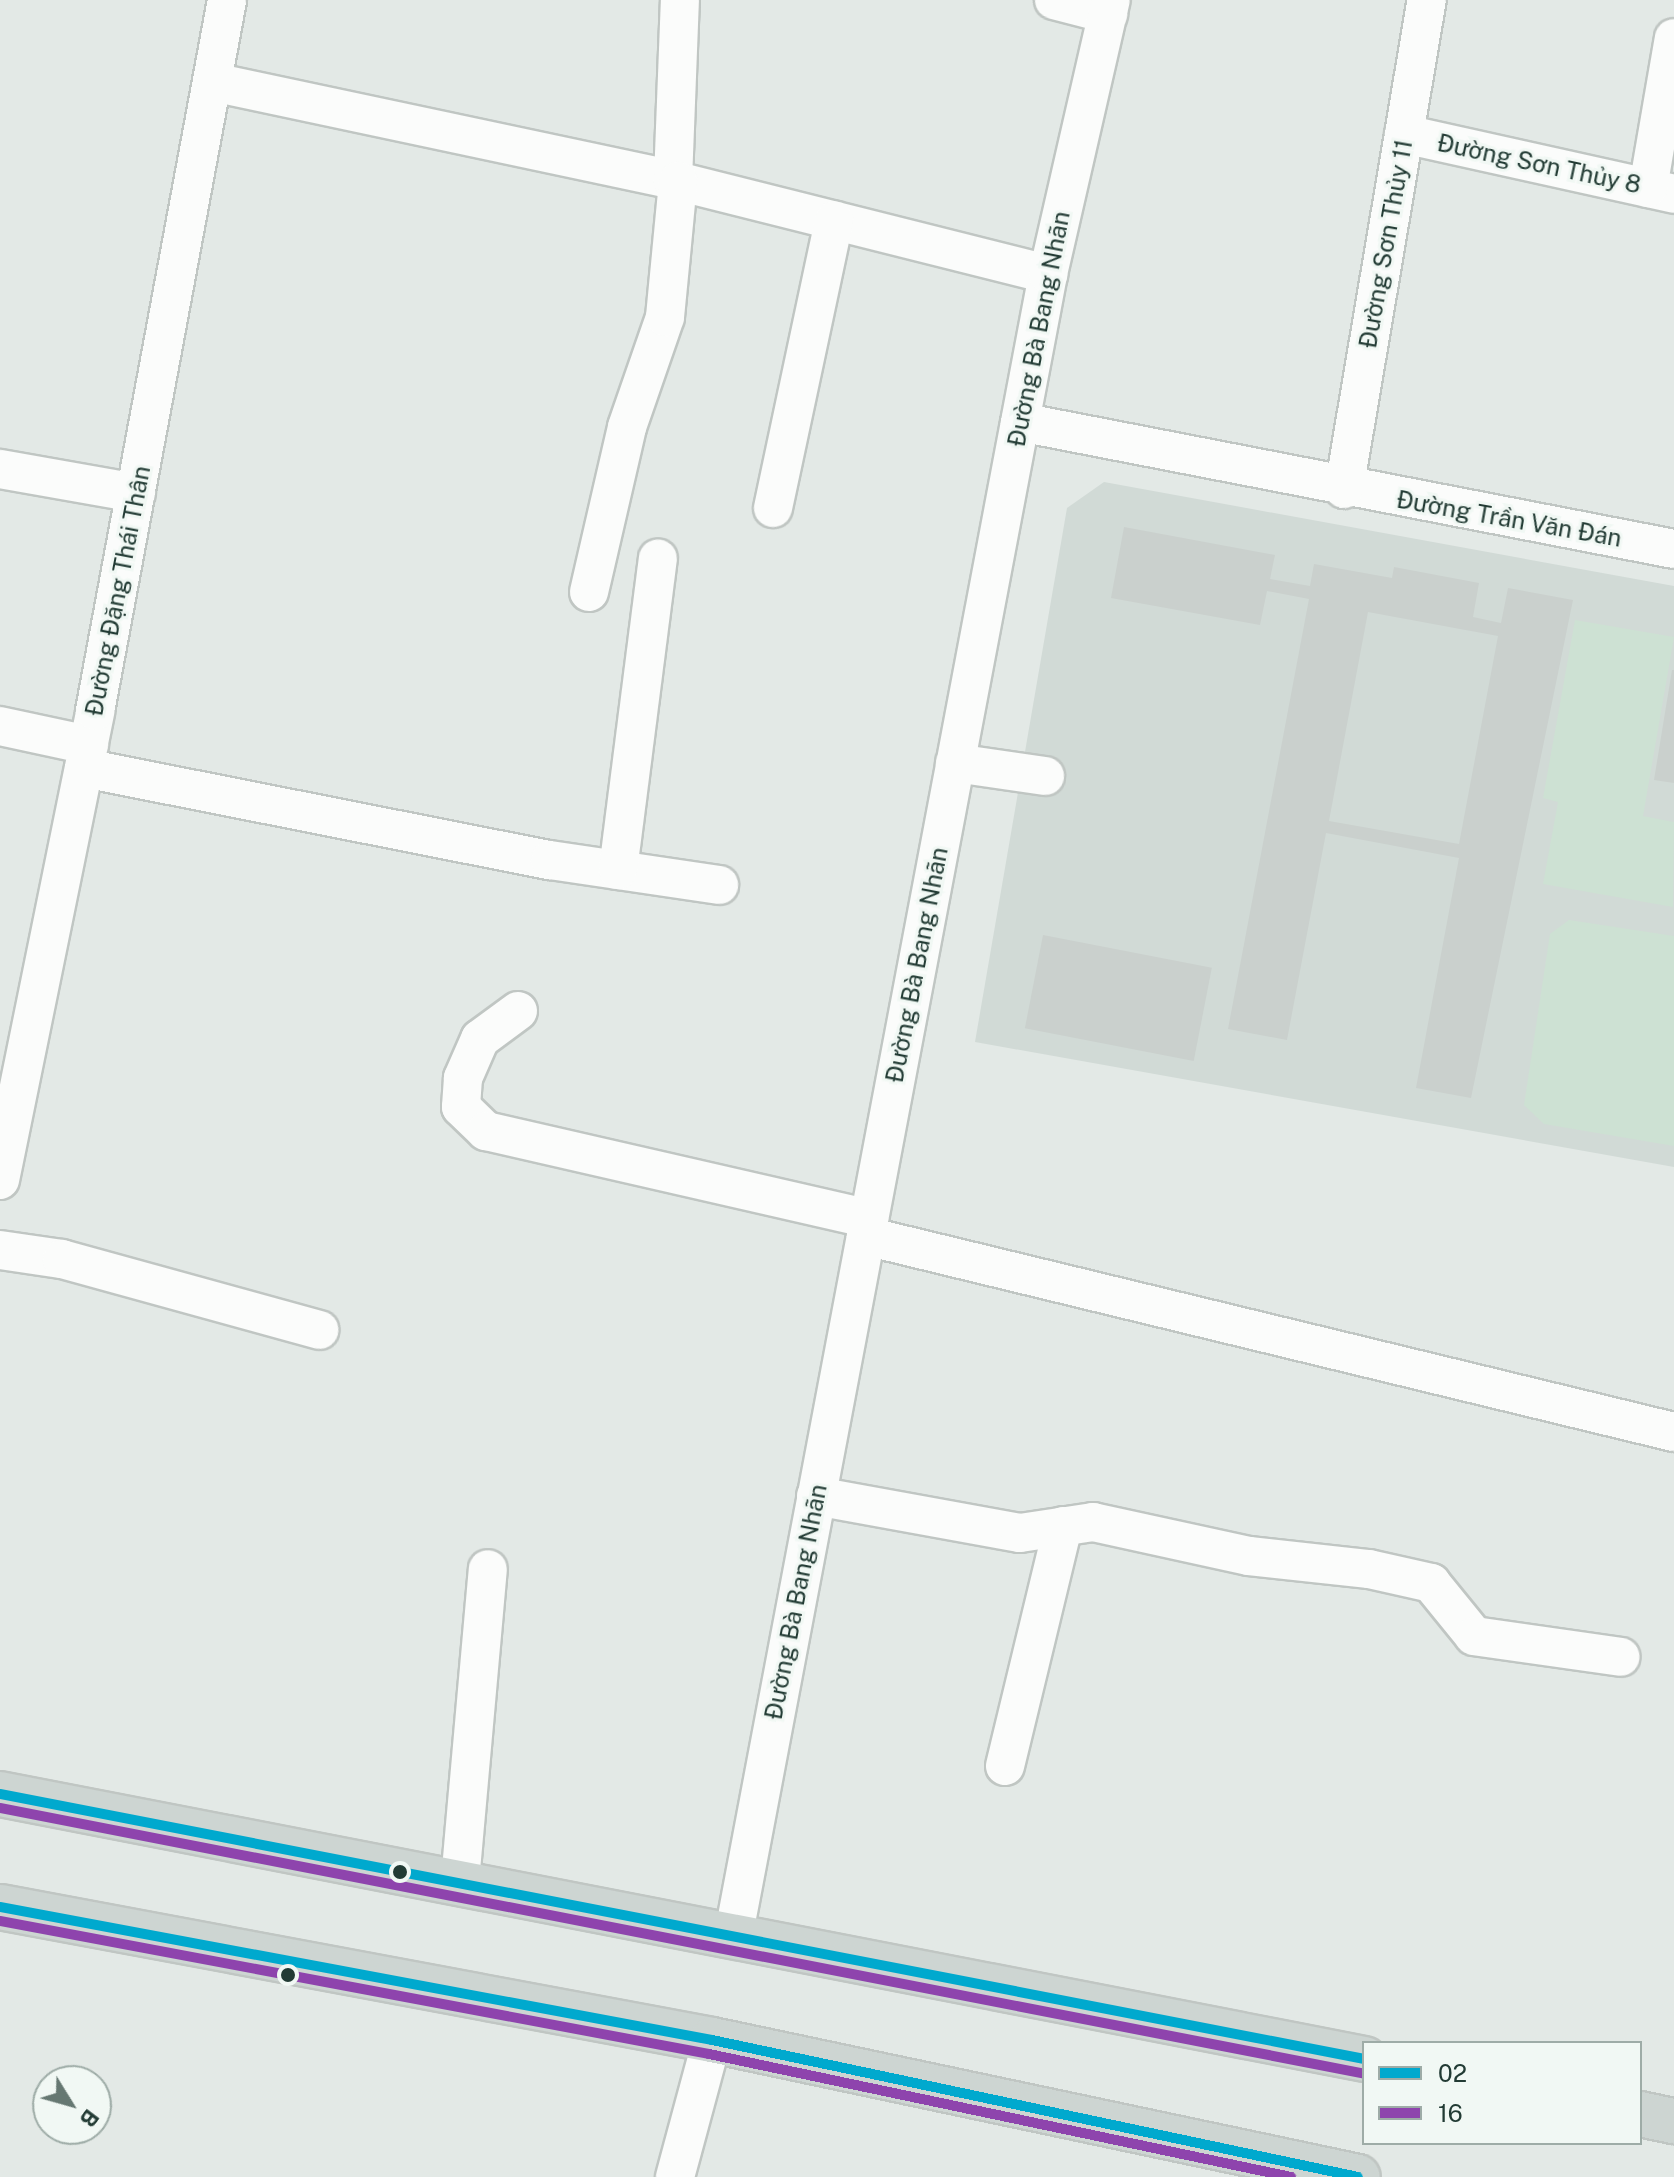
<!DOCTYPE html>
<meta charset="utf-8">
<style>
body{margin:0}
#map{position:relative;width:1674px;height:2177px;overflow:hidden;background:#e3e9e6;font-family:"Public Sans",sans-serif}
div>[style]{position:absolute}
.built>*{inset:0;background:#d1dad6}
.green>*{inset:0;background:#cde1d3}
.building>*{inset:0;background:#cad0cd;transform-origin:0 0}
.roads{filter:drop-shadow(2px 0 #c0c6c3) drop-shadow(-2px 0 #c0c6c3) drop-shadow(0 2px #c0c6c3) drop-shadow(0 -2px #c0c6c3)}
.minor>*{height:38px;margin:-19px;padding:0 19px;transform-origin:19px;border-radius:19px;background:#fbfcfb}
.major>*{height:44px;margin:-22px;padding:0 22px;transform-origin:22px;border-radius:22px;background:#cdd5d2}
.bus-1>*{height:10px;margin:-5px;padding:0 5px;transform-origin:5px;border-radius:5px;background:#00a9ce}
.bus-2>*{height:10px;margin:-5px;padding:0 5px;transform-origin:5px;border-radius:5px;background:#8e44ad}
.dots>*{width:22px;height:22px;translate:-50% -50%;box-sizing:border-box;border:4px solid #f1f8f4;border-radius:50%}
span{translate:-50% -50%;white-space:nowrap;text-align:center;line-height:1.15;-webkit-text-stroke:6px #f1f8f4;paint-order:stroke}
.street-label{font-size:24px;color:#223b34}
.legend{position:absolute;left:1362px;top:2041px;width:280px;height:104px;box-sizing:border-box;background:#f1f8f4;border:2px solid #9eaca7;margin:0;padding:10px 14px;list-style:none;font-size:24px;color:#223b34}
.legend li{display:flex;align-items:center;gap:16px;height:40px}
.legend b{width:40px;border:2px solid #9eaca7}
.north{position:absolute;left:32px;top:2065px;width:80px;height:80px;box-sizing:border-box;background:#f1f8f4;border:2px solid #9eaca7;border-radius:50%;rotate:127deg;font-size:22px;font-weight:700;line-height:32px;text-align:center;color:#223b34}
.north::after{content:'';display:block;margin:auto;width:28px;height:36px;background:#667872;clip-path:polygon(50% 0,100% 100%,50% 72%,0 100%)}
</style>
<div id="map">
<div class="built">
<i style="clip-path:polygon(1104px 482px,1674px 586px,1674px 1167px,975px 1042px,1067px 508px)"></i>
</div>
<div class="green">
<i style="clip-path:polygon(1575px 620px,1674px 637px,1643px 816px,1674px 822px,1673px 907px,1543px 884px,1558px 802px,1543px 798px)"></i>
<i style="clip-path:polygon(1569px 920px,1674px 936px,1674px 1146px,1544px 1124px,1524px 1105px,1550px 934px)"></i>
</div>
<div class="building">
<i style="clip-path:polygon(evenodd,1124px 527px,1275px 555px,1270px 579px,1310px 586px,1314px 564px,1392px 578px,1394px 567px,1479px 583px,1473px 617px,1501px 623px,1508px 588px,1573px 600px,1471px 1098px,1416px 1088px,1459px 858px,1326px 833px,1287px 1040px,1228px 1029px,1309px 599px,1267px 591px,1260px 625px,1111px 598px,1124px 527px,1368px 612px,1498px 636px,1459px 844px,1329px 821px,1368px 612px)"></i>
<i style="clip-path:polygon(1672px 670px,1674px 670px,1674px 783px,1654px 780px)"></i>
<i style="left:1043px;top:935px;width:172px;height:95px;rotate:11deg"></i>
</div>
<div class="roads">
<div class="minor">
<i style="left:1054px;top:0;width:56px;rotate:14.5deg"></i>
<i style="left:213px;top:82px;width:470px;rotate:12deg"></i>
<i style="left:673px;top:180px;width:387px;rotate:14.1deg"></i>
<i style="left:1404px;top:134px;width:277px;rotate:12.5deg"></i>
<i style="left:673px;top:180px;width:180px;rotate:-87.8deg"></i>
<i style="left:1648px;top:188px;width:152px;rotate:-80.2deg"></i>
<i style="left:1020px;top:422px;width:666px;rotate:10.99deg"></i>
<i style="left:0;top:469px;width:138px;rotate:10deg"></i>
<i style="left:1344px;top:489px;width:496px;rotate:-80.4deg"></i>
<i style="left:773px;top:508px;width:294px;rotate:-78deg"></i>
<i style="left:589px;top:592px;width:169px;rotate:-77deg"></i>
<i style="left:627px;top:427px;width:116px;rotate:-70.9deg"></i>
<i style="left:665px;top:317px;width:137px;rotate:-84.5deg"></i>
<i style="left:0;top:726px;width:91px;rotate:12.1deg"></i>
<i style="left:955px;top:763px;width:91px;rotate:8.2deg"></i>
<i style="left:84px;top:768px;width:475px;rotate:11.2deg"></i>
<i style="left:550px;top:860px;width:171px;rotate:8.4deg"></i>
<i style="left:618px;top:870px;width:314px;rotate:-82.7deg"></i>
<i style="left:518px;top:1011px;width:47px;rotate:143.6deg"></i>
<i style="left:480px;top:1039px;width:43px;rotate:113.6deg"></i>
<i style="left:463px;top:1078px;width:29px;rotate:94deg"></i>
<i style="left:461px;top:1107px;width:35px;rotate:44deg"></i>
<i style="left:486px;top:1131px;width:393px;rotate:12.9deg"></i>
<i style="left:0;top:1180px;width:479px;rotate:-78.5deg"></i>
<i style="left:95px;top:711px;width:723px;rotate:-79.48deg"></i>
<i style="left:866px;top:1236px;width:831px;rotate:13.64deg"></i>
<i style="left:0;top:1250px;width:63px;rotate:8.3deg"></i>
<i style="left:62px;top:1259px;width:267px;rotate:15.4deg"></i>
<i style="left:816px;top:1496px;width:207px;rotate:10.3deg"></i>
<i style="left:1020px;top:1533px;width:74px;rotate:-8.6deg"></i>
<i style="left:1093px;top:1522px;width:160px;rotate:12.3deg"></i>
<i style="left:1249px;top:1556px;width:121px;rotate:6.2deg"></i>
<i style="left:1369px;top:1569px;width:64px;rotate:12.7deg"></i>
<i style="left:1431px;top:1583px;width:68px;rotate:50.9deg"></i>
<i style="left:1474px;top:1636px;width:148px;rotate:8.1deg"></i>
<i style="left:1005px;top:1766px;width:247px;rotate:-76.4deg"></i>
<i style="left:460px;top:1881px;width:313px;rotate:-84.9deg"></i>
<i style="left:734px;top:1933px;width:1688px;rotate:-79.28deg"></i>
<i style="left:1048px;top:274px;width:281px;rotate:-77.1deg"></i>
<i style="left:675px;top:2177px;width:142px;rotate:-74.9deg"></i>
</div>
<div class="major">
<i style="left:0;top:1794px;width:1390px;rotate:10.99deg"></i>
<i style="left:0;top:1907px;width:724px;rotate:10.58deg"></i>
<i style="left:712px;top:2040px;width:660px;rotate:11.97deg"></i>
<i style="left:1640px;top:2114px;width:35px;rotate:12deg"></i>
</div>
</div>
<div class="bus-1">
<i style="left:0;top:1794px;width:1390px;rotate:10.99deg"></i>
<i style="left:0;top:1907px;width:724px;rotate:10.58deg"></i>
<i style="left:712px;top:2040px;width:660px;rotate:11.97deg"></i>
</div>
<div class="bus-2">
<i style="left:0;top:1808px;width:1387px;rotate:11.02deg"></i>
<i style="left:0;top:1921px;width:721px;rotate:10.62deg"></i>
<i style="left:709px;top:2054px;width:595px;rotate:11.93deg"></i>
</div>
<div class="dots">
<i style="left:400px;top:1872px;background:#223b34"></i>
<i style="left:288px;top:1975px;background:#223b34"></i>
</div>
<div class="street-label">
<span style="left:1539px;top:164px;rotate:12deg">Đường Sơn Thủy 8</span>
<span style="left:1386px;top:244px;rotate:-80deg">Đường Sơn Thủy 11</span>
<span style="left:1039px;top:329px;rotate:-79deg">Đường Bà Bang Nhãn</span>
<span style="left:1509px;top:519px;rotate:10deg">Đường Trần Văn Đán</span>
<span style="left:118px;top:591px;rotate:-79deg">Đường Đặng Thái Thân</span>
<span style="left:917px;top:965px;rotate:-79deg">Đường Bà Bang Nhãn</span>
<span style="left:796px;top:1602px;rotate:-79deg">Đường Bà Bang Nhãn</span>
</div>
<ul class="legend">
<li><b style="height:10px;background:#00a9ce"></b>02</li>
<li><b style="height:10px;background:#8e44ad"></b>16</li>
</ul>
<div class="north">B</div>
</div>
